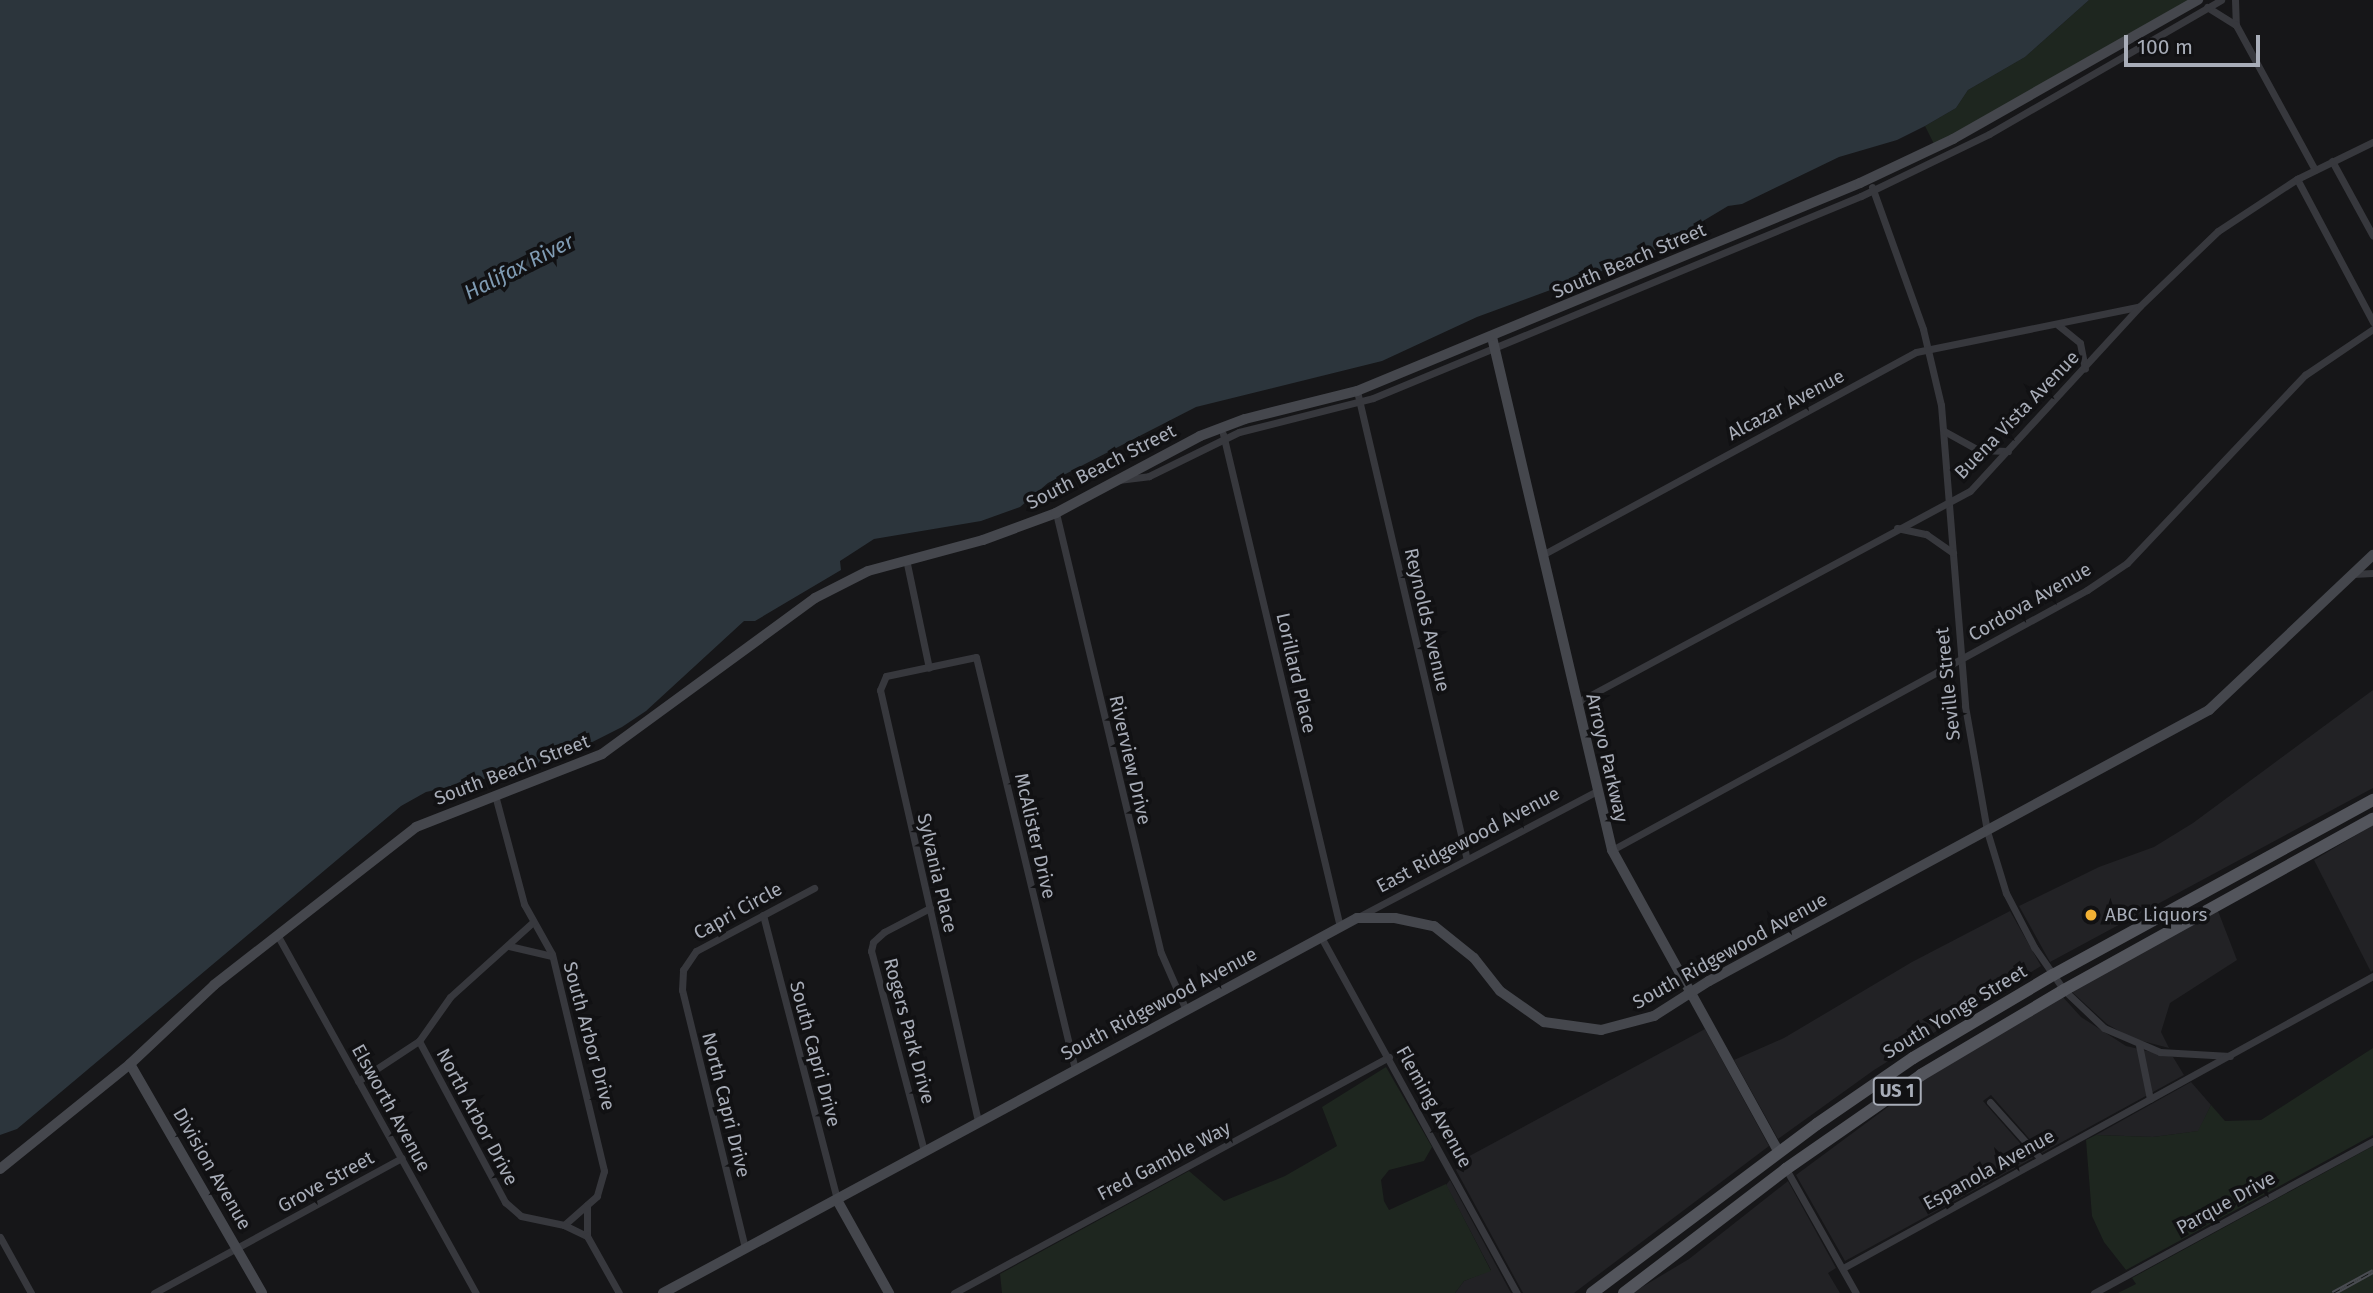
<!DOCTYPE html>
<style>
body{margin:0}
#map{position:relative;width:2373px;height:1293px;overflow:hidden;background:#161618;font-family:"Fira Sans",sans-serif}
div>[style]{position:absolute}
.built>*{inset:0;background:#222225}
.green>*{inset:0;background:#1e261f}
.water>*{inset:0;background:#2c353c}
.street>*{height:7px;margin:-3.5px;padding:0 3.5px;transform-origin:3.5px;border-radius:3.5px;background:#37383d}
.secondary>*{height:10px;margin:-5px;padding:0 5px;transform-origin:5px;border-radius:5px;background:#45474d}
.primary>*{height:12px;margin:-6px;padding:0 6px;transform-origin:6px;border-radius:6px;background:#53555c}
.rail>*{height:5px;margin-top:-2.5px;transform-origin:0;background:repeating-linear-gradient(90deg,#111113 0 8px,#4a4c52 0 16px);box-sizing:border-box;border-block:2px solid #4a4c52}
.dots>*{width:19px;height:19px;translate:-50% -50%;box-sizing:border-box;border:4px solid #111113;border-radius:50%}
span{translate:-50% -50%;white-space:nowrap;text-align:center;line-height:1.15;-webkit-text-stroke:7px #111113;paint-order:stroke}
.shield-label span{padding:2px 5px;background:#111113;border:2px solid;border-radius:5px;-webkit-text-stroke-width:0}
.shield-label{font-size:18px;color:#a8adb8;font-weight:700}
.street-label{font-size:19px;color:#a8adb8}
.poi-label{font-size:19px;color:#a8adb8}
.left{translate:0 -50%;text-align:left}
.water-label{font-size:21px;color:#7f9bb3;font-style:italic}
.scale{position:absolute;left:2124px;top:35px;width:136px;height:32px;box-sizing:border-box;border:4px solid #a8adb8;border-top:0;padding-left:9px;font-size:21px;line-height:24px;white-space:nowrap;color:#a8adb8;-webkit-text-stroke:5px #111113;paint-order:stroke}
</style>
<div id="map">
<div class="built">
<i style="clip-path:polygon(2373px 690px,2373px 788px,2050px 962px,2019px 906px,2099px 867px,2154px 847px,2193px 823px)"></i>
<i style="clip-path:polygon(2373px 825px,2373px 970px,2371px 972px,2314px 860px)"></i>
<i style="clip-path:polygon(2010px 911px,2041px 966px,1874px 1070px,1778px 1139px,1734px 1060px,1784px 1038px,1912px 962px)"></i>
<i style="clip-path:polygon(2218px 911px,2237px 960px,2170px 1003px,2161px 1032px,2169px 1048px,2131px 1038px,2107px 1024px,2071px 991px)"></i>
<i style="clip-path:polygon(2062px 996px,2081px 1017px,2126px 1046px,2173px 1057px,2184px 1075px,2042px 1153px,1991px 1095px,1983px 1101px,2033px 1158px,1845px 1261px,1796px 1175px,1935px 1072px)"></i>
<i style="clip-path:polygon(1705px 1029px,1769px 1146px,1574px 1293px,1523px 1293px,1456px 1170px,1462px 1160px)"></i>
<i style="clip-path:polygon(2191px 1082px,2211px 1105px,2199px 1131px,2153px 1137px,2096px 1135px)"></i>
<i style="clip-path:polygon(1450px 1180px,1511px 1293px,1455px 1293px,1464px 1281px,1491px 1270px,1446px 1185px)"></i>
<i style="clip-path:polygon(1788px 1181px,1836px 1268px,1828px 1273px,1840px 1293px,1632px 1293px,1689px 1259px)"></i>
</div>
<div class="green">
<i style="clip-path:polygon(2089px 0,2198px 0,1936px 148px,1925px 126px,1956px 108px,1968px 90px,2025px 57px)"></i>
<i style="clip-path:polygon(2373px 1048px,2373px 1135px,2126px 1270px,2104px 1242px,2092px 1216px,2086px 1140px,2096px 1135px,2153px 1137px,2198px 1131px,2211px 1105px,2225px 1121px,2261px 1120px)"></i>
<i style="clip-path:polygon(1386px 1067px,1432px 1147px,1424px 1161px,1389px 1170px,1381px 1180px,1384px 1201px,1389px 1210px,1446px 1184px,1491px 1271px,1464px 1281px,1455px 1293px,1002px 1293px,1000px 1274px,1189px 1171px,1224px 1201px,1285px 1176px,1337px 1146px,1322px 1107px)"></i>
<i style="clip-path:polygon(2373px 1146px,2373px 1293px,2118px 1293px,2136px 1284px,2132px 1278px)"></i>
</div>
<div class="water">
<i style="clip-path:polygon(0 0,2089px 0,2025px 57px,1968px 90px,1956px 108px,1925px 126px,1897px 140px,1839px 157px,1742px 204px,1728px 206px,1648px 254px,1477px 317px,1382px 361px,1196px 407px,1048px 483px,1020px 507px,981px 521px,874px 539px,840px 561px,841px 570px,755px 621px,744px 621px,646px 711px,622px 727px,549px 764px,426px 792px,401px 806px,17px 1129px,0 1135px)"></i>
</div>
<div class="street">
<i style="left:2235px;top:0;width:25px;rotate:88deg"></i>
<i style="left:2236px;top:25px;width:165px;rotate:61.4deg"></i>
<i style="left:2207px;top:7px;width:34px;rotate:32deg"></i>
<i style="left:2332px;top:161px;width:85px;rotate:61.3deg"></i>
<i style="left:2297px;top:179px;width:162px;rotate:62deg"></i>
<i style="left:1872px;top:187px;width:151px;rotate:70.2deg"></i>
<i style="left:1923px;top:329px;width:78px;rotate:76.7deg"></i>
<i style="left:1941px;top:405px;width:302px;rotate:85.4deg"></i>
<i style="left:1965px;top:706px;width:127px;rotate:80deg"></i>
<i style="left:1987px;top:831px;width:65px;rotate:73deg"></i>
<i style="left:2006px;top:893px;width:61px;rotate:62.6deg"></i>
<i style="left:2034px;top:947px;width:52px;rotate:55.1deg"></i>
<i style="left:2064px;top:990px;width:55px;rotate:43.5deg"></i>
<i style="left:2104px;top:1028px;width:61px;rotate:23.2deg"></i>
<i style="left:2160px;top:1052px;width:70px;rotate:3.3deg"></i>
<i style="left:2058px;top:325px;width:28px;rotate:39deg"></i>
<i style="left:2080px;top:343px;width:26px;rotate:79deg"></i>
<i style="left:1357px;top:391px;width:479px;rotate:76.8deg"></i>
<i style="left:1944px;top:431px;width:39px;rotate:29deg"></i>
<i style="left:1978px;top:450px;width:30px;rotate:2deg"></i>
<i style="left:1223px;top:434px;width:507px;rotate:76.65deg"></i>
<i style="left:1118px;top:480px;width:31px;rotate:-7deg"></i>
<i style="left:1149px;top:476px;width:100px;rotate:-26.1deg"></i>
<i style="left:1239px;top:432px;width:138px;rotate:-14.2deg"></i>
<i style="left:1373px;top:398px;width:528px;rotate:-22.49deg"></i>
<i style="left:1861px;top:196px;width:142px;rotate:-25.8deg"></i>
<i style="left:1989px;top:134px;width:268px;rotate:-30deg"></i>
<i style="left:1056px;top:513px;width:452px;rotate:76.6deg"></i>
<i style="left:1161px;top:953px;width:62px;rotate:66.3deg"></i>
<i style="left:1897px;top:528px;width:30px;rotate:12deg"></i>
<i style="left:1926px;top:534px;width:33px;rotate:35deg"></i>
<i style="left:1544px;top:554px;width:423px;rotate:-28.5deg"></i>
<i style="left:1916px;top:352px;width:227px;rotate:-11.5deg"></i>
<i style="left:906px;top:559px;width:111px;rotate:78.1deg"></i>
<i style="left:2353px;top:574px;width:20px;rotate:-3deg"></i>
<i style="left:1576px;top:703px;width:447px;rotate:-28.3deg"></i>
<i style="left:1970px;top:491px;width:251px;rotate:-47.4deg"></i>
<i style="left:2140px;top:306px;width:108px;rotate:-43.9deg"></i>
<i style="left:2218px;top:231px;width:95px;rotate:-33.4deg"></i>
<i style="left:2297px;top:179px;width:85px;rotate:-26deg"></i>
<i style="left:495px;top:795px;width:113px;rotate:75.1deg"></i>
<i style="left:524px;top:904px;width:57px;rotate:60.8deg"></i>
<i style="left:552px;top:954px;width:223px;rotate:76.5deg"></i>
<i style="left:604px;top:1171px;width:26px;rotate:106deg"></i>
<i style="left:597px;top:1196px;width:44px;rotate:138.7deg"></i>
<i style="left:1612px;top:850px;width:542px;rotate:-28.69deg"></i>
<i style="left:2087px;top:590px;width:48px;rotate:-34deg"></i>
<i style="left:2127px;top:563px;width:259px;rotate:-46.6deg"></i>
<i style="left:2305px;top:375px;width:82px;rotate:-34.1deg"></i>
<i style="left:763px;top:915px;width:294px;rotate:75.4deg"></i>
<i style="left:1360px;top:916px;width:266px;rotate:-27.8deg"></i>
<i style="left:1321px;top:937px;width:406px;rotate:61.2deg"></i>
<i style="left:279px;top:938px;width:406px;rotate:61deg"></i>
<i style="left:509px;top:946px;width:44px;rotate:13.1deg"></i>
<i style="left:419px;top:1041px;width:183px;rotate:61.9deg"></i>
<i style="left:505px;top:1202px;width:21px;rotate:41deg"></i>
<i style="left:521px;top:1216px;width:44px;rotate:11.8deg"></i>
<i style="left:564px;top:1225px;width:25px;rotate:26deg"></i>
<i style="left:2139px;top:1045px;width:55px;rotate:78.5deg"></i>
<i style="left:358px;top:1081px;width:73px;rotate:-33.3deg"></i>
<i style="left:419px;top:1041px;width:54px;rotate:-54.8deg"></i>
<i style="left:450px;top:997px;width:112px;rotate:-42.1deg"></i>
<i style="left:1990px;top:1102px;width:76px;rotate:48.2deg"></i>
<i style="left:978px;top:1121px;width:442px;rotate:-102.8deg"></i>
<i style="left:880px;top:690px;width:15px;rotate:-67deg"></i>
<i style="left:886px;top:676px;width:92px;rotate:-11.9deg"></i>
<i style="left:976px;top:657px;width:424px;rotate:76.5deg"></i>
<i style="left:924px;top:1151px;width:207px;rotate:-104.8deg"></i>
<i style="left:871px;top:951px;width:9px;rotate:-77deg"></i>
<i style="left:873px;top:942px;width:15px;rotate:-42deg"></i>
<i style="left:884px;top:932px;width:52px;rotate:-27.6deg"></i>
<i style="left:1786px;top:1169px;width:142px;rotate:60.6deg"></i>
<i style="left:587px;top:1205px;width:31px;rotate:90deg"></i>
<i style="left:587px;top:1236px;width:65px;rotate:60.7deg"></i>
<i style="left:0;top:1237px;width:64px;rotate:61deg"></i>
<i style="left:745px;top:1248px;width:266px;rotate:-103.7deg"></i>
<i style="left:682px;top:990px;width:20px;rotate:-87deg"></i>
<i style="left:683px;top:970px;width:23px;rotate:-56deg"></i>
<i style="left:696px;top:951px;width:134px;rotate:-28.1deg"></i>
<i style="left:1843px;top:1268px;width:605px;rotate:-28.85deg"></i>
<i style="left:154px;top:1293px;width:282px;rotate:-28.6deg"></i>
<i style="left:954px;top:1293px;width:495px;rotate:-28.5deg"></i>
<i style="left:2094px;top:1293px;width:318px;rotate:-28.6deg"></i>
</div>
<div class="secondary">
<i style="left:1492px;top:337px;width:527px;rotate:76.83deg"></i>
<i style="left:1612px;top:850px;width:345px;rotate:61.1deg"></i>
<i style="left:130px;top:1064px;width:264px;rotate:60deg"></i>
<i style="left:0;top:1169px;width:167px;rotate:-38.9deg"></i>
<i style="left:130px;top:1064px;width:115px;rotate:-43.2deg"></i>
<i style="left:214px;top:985px;width:256px;rotate:-38deg"></i>
<i style="left:416px;top:827px;width:200px;rotate:-21.4deg"></i>
<i style="left:602px;top:754px;width:264px;rotate:-36.2deg"></i>
<i style="left:815px;top:598px;width:59px;rotate:-27deg"></i>
<i style="left:868px;top:571px;width:119px;rotate:-15.1deg"></i>
<i style="left:983px;top:540px;width:78px;rotate:-20.3deg"></i>
<i style="left:1056px;top:513px;width:163px;rotate:-28.1deg"></i>
<i style="left:1200px;top:436px;width:48px;rotate:-20.7deg"></i>
<i style="left:1245px;top:419px;width:115px;rotate:-14deg"></i>
<i style="left:1357px;top:391px;width:544px;rotate:-22.47deg"></i>
<i style="left:1860px;top:183px;width:103px;rotate:-25.3deg"></i>
<i style="left:1953px;top:139px;width:282px;rotate:-29.6deg"></i>
<i style="left:837px;top:1200px;width:107px;rotate:60.8deg"></i>
<i style="left:663px;top:1293px;width:789px;rotate:-28.38deg"></i>
<i style="left:1357px;top:918px;width:38px"></i>
<i style="left:1395px;top:918px;width:40px;rotate:12deg"></i>
<i style="left:1434px;top:926px;width:51px;rotate:38.7deg"></i>
<i style="left:1474px;top:958px;width:42px;rotate:51.8deg"></i>
<i style="left:1500px;top:991px;width:54px;rotate:35.2deg"></i>
<i style="left:1544px;top:1022px;width:58px;rotate:8deg"></i>
<i style="left:1601px;top:1030px;width:55px;rotate:-14.8deg"></i>
<i style="left:1654px;top:1016px;width:65px;rotate:-32.5deg"></i>
<i style="left:1709px;top:981px;width:569px;rotate:-28.46deg"></i>
<i style="left:2209px;top:710px;width:226px;rotate:-43.4deg"></i>
</div>
<div class="primary">
<i style="left:1592px;top:1293px;width:281px;rotate:-36.9deg"></i>
<i style="left:1817px;top:1124px;width:116px;rotate:-34.5deg"></i>
<i style="left:1913px;top:1058px;width:163px;rotate:-30.7deg"></i>
<i style="left:2053px;top:975px;width:365px;rotate:-28.7deg"></i>
<i style="left:1624px;top:1293px;width:204px;rotate:-37.4deg"></i>
<i style="left:1786px;top:1169px;width:165px;rotate:-34.8deg"></i>
<i style="left:1921px;top:1075px;width:166px;rotate:-30.7deg"></i>
<i style="left:2064px;top:990px;width:353px;rotate:-29deg"></i>
</div>
<div class="rail">
<i style="left:2333px;top:1293px;width:46px;rotate:-28.8deg"></i>
</div>
<div class="dots">
<i style="left:2091px;top:915px;background:#f2b134"></i>
</div>
<div class="shield-label">
<span style="left:1897px;top:1091px">US 1</span>
</div>
<div class="street-label">
<span style="left:1629px;top:261px;rotate:-23deg">South Beach Street</span>
<span style="left:1786px;top:405px;rotate:-28deg">Alcazar Avenue</span>
<span style="left:2017px;top:415px;rotate:-46deg">Buena Vista Avenue</span>
<span style="left:1101px;top:467px;rotate:-27deg">South Beach Street</span>
<span style="left:2030px;top:602px;rotate:-30deg">Cordova Avenue</span>
<span style="left:1427px;top:620px;rotate:77deg">Reynolds Avenue</span>
<span style="left:1296px;top:673px;rotate:77deg">Lorillard Place</span>
<span style="left:1948px;top:684px;rotate:-96deg">Seville Street</span>
<span style="left:1607px;top:758px;rotate:77deg">Arroyo Parkway</span>
<span style="left:1130px;top:760px;rotate:77deg">Riverview Drive</span>
<span style="left:512px;top:770px;rotate:-21deg">South Beach Street</span>
<span style="left:1035px;top:836px;rotate:77deg">McAlister Drive</span>
<span style="left:1468px;top:840px;rotate:-28deg">East Ridgewood Avenue</span>
<span style="left:937px;top:873px;rotate:77deg">Sylvania Place</span>
<span style="left:738px;top:911px;rotate:-29deg">Capri Circle</span>
<span style="left:1730px;top:951px;rotate:-29deg">South Ridgewood Avenue</span>
<span style="left:1159px;top:1004px;rotate:-28deg">South Ridgewood Avenue</span>
<span style="left:1955px;top:1012px;rotate:-31deg">South Yonge Street</span>
<span style="left:909px;top:1031px;rotate:75deg">Rogers Park Drive</span>
<span style="left:589px;top:1036px;rotate:75deg">South Arbor Drive</span>
<span style="left:815px;top:1054px;rotate:75deg">South Capri Drive</span>
<span style="left:726px;top:1105px;rotate:76deg">North Capri Drive</span>
<span style="left:1434px;top:1107px;rotate:61deg">Fleming Avenue</span>
<span style="left:391px;top:1108px;rotate:61deg">Elsworth Avenue</span>
<span style="left:477px;top:1117px;rotate:62deg">North Arbor Drive</span>
<span style="left:1164px;top:1161px;rotate:-28deg">Fred Gamble Way</span>
<span style="left:212px;top:1169px;rotate:60deg">Division Avenue</span>
<span style="left:1989px;top:1170px;rotate:-29deg">Espanola Avenue</span>
<span style="left:326px;top:1182px;rotate:-29deg">Grove Street</span>
<span style="left:2226px;top:1203px;rotate:-29deg">Parque Drive</span>
</div>
<div class="poi-label">
<span class="left" style="left:2105px;top:915px">ABC Liquors</span>
</div>
<div class="water-label">
<span style="left:519px;top:267px;rotate:-27deg">Halifax River</span>
</div>
<div class="scale">100 m</div>
</div>
